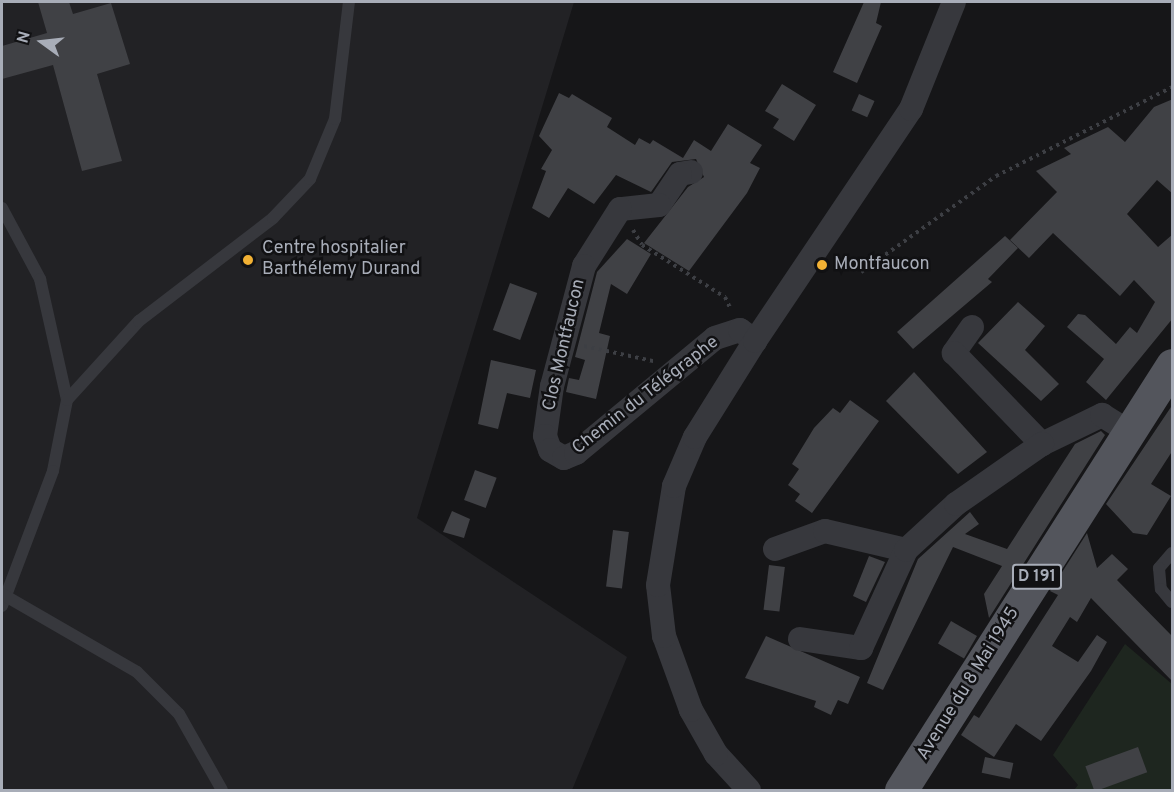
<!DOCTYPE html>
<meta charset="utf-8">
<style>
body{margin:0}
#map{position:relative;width:1174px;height:792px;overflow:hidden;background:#161618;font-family:Overpass,sans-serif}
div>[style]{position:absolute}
.built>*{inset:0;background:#222225}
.green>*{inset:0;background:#1e261f}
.building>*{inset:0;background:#404145;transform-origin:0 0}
.path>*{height:4px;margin-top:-2px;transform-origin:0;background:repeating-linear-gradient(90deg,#3d3f44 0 3px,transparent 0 7.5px)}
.service>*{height:12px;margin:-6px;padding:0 6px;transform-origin:6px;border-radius:6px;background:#37383d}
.minor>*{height:24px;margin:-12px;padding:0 12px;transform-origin:12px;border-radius:12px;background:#37383d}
.primary>*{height:33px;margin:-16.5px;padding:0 16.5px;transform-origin:16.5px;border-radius:16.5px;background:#53555c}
.dots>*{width:16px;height:16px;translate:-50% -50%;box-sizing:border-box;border:3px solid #111113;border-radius:50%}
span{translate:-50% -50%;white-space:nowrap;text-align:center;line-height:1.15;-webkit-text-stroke:5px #111113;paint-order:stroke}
.shield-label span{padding:2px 4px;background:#111113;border:2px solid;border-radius:4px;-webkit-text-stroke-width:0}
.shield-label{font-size:16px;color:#a8adb8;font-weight:700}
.poi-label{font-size:18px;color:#a8adb8}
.left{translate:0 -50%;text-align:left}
.street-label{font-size:18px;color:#a8adb8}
.frame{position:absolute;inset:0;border:3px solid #a8adb8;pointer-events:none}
.north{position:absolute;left:12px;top:12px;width:60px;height:60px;-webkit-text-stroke:4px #111113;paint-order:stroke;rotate:285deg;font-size:16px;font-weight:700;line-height:24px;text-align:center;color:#a8adb8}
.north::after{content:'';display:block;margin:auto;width:21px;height:27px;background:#a8adb8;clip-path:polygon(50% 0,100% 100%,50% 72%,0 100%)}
</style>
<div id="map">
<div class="built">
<i style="clip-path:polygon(2px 2px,574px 2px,417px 518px,627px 657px,572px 790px,2px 790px)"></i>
</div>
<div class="green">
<i style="clip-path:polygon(1125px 644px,1172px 684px,1172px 790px,1074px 790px,1078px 785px,1053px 755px)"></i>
</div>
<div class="building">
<i style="clip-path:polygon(38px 2px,69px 2px,73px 14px,111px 3px,130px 64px,97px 74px,122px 161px,82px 171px,53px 65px,2px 79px,2px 46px,47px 33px)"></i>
<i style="clip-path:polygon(864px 2px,881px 2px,876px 23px,882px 26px,857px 83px,833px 72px)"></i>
<i style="clip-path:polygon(782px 84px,816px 105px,794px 141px,773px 128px,779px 119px,765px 111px)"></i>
<i style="clip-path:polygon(559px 93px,569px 98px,572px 94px,612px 118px,607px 127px,635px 145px,639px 138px,650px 144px,653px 140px,683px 158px,694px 140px,711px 151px,728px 124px,762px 145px,750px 163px,760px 168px,747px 193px,689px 271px,644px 243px,688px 187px,704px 177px,696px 159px,672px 162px,651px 192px,616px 175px,594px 204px,568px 188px,549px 218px,532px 208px,546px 171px,541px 169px,552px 150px,539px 136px)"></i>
<i style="left:859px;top:94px;width:17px;height:18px;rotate:24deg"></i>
<i style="clip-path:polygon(1173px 99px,1173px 194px,1157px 180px,1127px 214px,1158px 247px,1173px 234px,1173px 318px,1106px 400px,1086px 382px,1104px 359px,1067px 327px,1078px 314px,1085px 315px,1116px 344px,1130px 327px,1137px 333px,1155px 302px,1134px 280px,1120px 296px,1053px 233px,1029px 258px,1010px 240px,1057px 192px,1036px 171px,1071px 154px,1064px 148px,1108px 127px,1125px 142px,1154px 107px)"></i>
<i style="clip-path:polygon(1005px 236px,1018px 248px,988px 279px,992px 282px,913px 349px,897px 332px)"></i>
<i style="clip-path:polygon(627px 239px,651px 254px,627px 294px,611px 284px,599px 333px,610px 336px,596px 399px,566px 392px,569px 378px,579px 380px,585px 360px,575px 357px,597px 272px)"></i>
<i style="left:510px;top:283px;width:29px;height:50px;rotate:20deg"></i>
<i style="clip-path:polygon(1018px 302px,1045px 326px,1025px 350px,1059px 384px,1041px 401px,978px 343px)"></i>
<i style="clip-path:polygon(491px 360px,536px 370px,530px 398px,507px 393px,498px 429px,478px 424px)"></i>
<i style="clip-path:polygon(914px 372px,987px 452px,958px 474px,886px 401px)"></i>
<i style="clip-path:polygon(850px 400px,879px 421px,812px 513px,795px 501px,800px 494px,788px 485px,799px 469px,792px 464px,814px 428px,833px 408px,840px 413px)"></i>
<i style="clip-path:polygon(1173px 404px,1173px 450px,1151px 484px,1171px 496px,1147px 535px,1133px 533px,1106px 504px)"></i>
<i style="clip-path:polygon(1101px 431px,1105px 435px,989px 618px,984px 594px,1002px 566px,953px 547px,883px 690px,867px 683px,918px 559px,970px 512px,979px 524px,965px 534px,1007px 549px,1075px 444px)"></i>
<i style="left:475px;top:470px;width:23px;height:32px;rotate:20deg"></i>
<i style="clip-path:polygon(452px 511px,470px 519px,464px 538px,443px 532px)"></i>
<i style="left:613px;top:530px;width:16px;height:57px;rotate:7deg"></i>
<i style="clip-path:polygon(1087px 533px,1097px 568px,1112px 554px,1128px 569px,1117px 580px,1173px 637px,1173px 682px,1091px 598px,1077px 622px,1070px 617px,1052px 646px,1078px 662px,1097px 635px,1107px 642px,1091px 671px,1041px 741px,1016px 724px,994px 757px,961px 735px,974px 715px,979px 718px,1058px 595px,1050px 591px)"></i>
<i style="clip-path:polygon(869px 556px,885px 562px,866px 602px,853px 596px)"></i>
<i style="left:769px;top:565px;width:16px;height:45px;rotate:7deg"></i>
<i style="left:951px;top:621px;width:30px;height:26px;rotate:30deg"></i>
<i style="clip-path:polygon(766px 636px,860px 677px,848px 704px,838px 700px,831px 715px,814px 707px,816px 701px,745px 678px)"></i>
<i style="left:1138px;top:747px;width:27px;height:56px;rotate:70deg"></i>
<i style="left:985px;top:757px;width:29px;height:16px;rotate:12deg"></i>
</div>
<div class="path">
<i style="left:633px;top:230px;width:17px;rotate:59deg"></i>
<i style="left:642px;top:245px;width:98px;rotate:32.1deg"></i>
<i style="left:725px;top:297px;width:14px;rotate:65deg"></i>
<i style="left:861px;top:272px;width:166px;rotate:-35.4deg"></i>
<i style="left:996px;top:176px;width:197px;rotate:-26.8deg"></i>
<i style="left:584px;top:346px;width:71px;rotate:12.3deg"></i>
</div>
<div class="service">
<i style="left:2px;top:208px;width:81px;rotate:61.8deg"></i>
<i style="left:40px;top:279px;width:124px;rotate:77.4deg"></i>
<i style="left:67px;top:400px;width:72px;rotate:101.2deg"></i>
<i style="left:53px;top:471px;width:144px;rotate:110.7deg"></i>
<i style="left:67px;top:400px;width:107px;rotate:-47.7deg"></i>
<i style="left:139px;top:321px;width:169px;rotate:-37.5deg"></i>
<i style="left:273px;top:218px;width:54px;rotate:-46.5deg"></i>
<i style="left:310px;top:179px;width:65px;rotate:-67.4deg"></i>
<i style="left:335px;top:119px;width:118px;rotate:-83.2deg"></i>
<i style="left:1172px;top:553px;width:20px;rotate:131deg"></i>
<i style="left:1159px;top:568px;width:21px;rotate:85deg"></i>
<i style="left:1161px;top:589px;width:17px;rotate:50deg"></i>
<i style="left:2px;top:594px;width:156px;rotate:30deg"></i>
<i style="left:137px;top:672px;width:59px;rotate:45deg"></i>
<i style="left:179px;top:714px;width:87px;rotate:60.5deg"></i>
</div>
<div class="minor">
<i style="left:691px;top:172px;width:11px;rotate:170deg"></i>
<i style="left:680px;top:174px;width:37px;rotate:124deg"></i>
<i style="left:659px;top:205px;width:39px;rotate:174deg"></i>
<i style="left:620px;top:209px;width:67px;rotate:122.3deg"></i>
<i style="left:584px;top:266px;width:124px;rotate:104.9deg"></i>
<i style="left:552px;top:386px;width:50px;rotate:98deg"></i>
<i style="left:545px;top:436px;width:15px;rotate:70deg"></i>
<i style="left:550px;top:450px;width:16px;rotate:30deg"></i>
<i style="left:564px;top:458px;width:13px;rotate:-23deg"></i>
<i style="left:576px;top:453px;width:180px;rotate:-39.6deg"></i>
<i style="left:715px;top:338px;width:26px;rotate:-18deg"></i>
<i style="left:740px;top:330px;width:19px;rotate:36deg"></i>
<i style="left:972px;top:327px;width:32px;rotate:125deg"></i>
<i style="left:954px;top:353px;width:127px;rotate:46deg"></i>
<i style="left:1042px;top:444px;width:67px;rotate:-25.8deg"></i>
<i style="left:1102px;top:415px;width:32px;rotate:32deg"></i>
<i style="left:775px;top:549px;width:53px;rotate:-19.8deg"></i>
<i style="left:825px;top:531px;width:83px;rotate:13.2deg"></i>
<i style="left:800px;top:639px;width:62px;rotate:8.4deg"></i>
<i style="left:861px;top:648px;width:108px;rotate:-65.3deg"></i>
<i style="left:906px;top:550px;width:68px;rotate:-42.6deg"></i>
<i style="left:956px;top:504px;width:105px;rotate:-34.9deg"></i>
<i style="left:749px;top:790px;width:49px;rotate:-132.5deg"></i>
<i style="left:716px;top:754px;width:51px;rotate:-119.6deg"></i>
<i style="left:691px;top:710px;width:79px;rotate:-110deg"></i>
<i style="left:664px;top:636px;width:51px;rotate:-96.7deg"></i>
<i style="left:658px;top:585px;width:100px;rotate:-80.8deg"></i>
<i style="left:674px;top:486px;width:53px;rotate:-66.8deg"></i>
<i style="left:695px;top:437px;width:113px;rotate:-58deg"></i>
<i style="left:755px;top:341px;width:280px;rotate:-56.1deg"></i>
<i style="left:911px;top:109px;width:115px;rotate:-68.1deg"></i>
</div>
<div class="primary">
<i style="left:901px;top:790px;width:504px;rotate:-57.48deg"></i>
</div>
<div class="dots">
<i style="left:248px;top:260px;background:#f2b134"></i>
<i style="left:822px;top:265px;background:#f2b134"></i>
</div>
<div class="shield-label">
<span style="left:1037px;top:577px">D 191</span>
</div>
<div class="poi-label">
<span class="left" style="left:262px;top:260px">Centre hospitalier<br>Barthélemy Durand</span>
<span class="left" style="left:834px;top:265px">Montfaucon</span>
</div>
<div class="street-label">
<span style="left:565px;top:345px;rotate:-77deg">Clos Montfaucon</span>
<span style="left:646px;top:396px;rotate:-38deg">Chemin du Télégraphe</span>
<span style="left:969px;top:684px;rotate:-58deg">Avenue du 8 Mai 1945</span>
</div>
<div class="frame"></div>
<div class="north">N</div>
</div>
